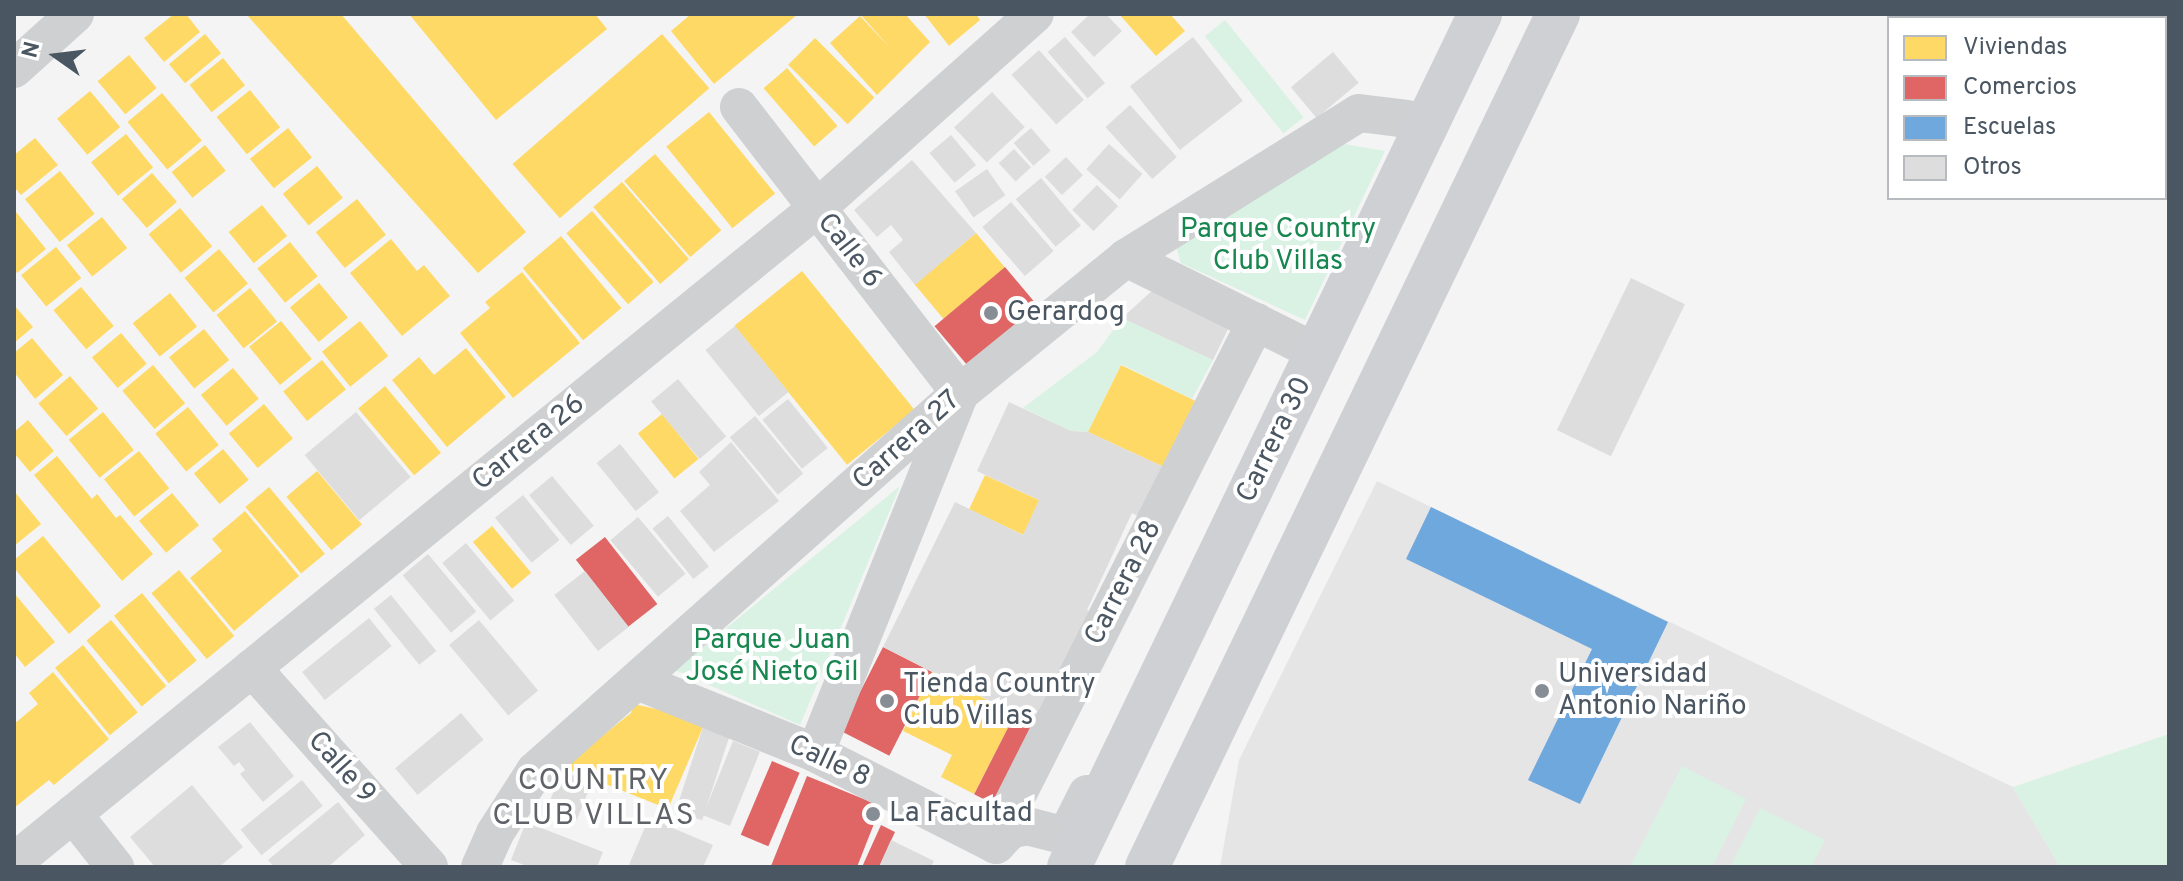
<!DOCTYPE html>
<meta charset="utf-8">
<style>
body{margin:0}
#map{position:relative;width:2183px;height:881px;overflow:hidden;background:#f4f4f4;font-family:Overpass,sans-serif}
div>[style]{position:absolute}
.education>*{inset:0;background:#e6e5e6}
.green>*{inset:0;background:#d9f2e3;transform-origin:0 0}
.homes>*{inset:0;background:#ffd966;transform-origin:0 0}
.shops>*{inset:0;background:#e06666;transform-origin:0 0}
.schools>*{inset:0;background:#6fa8dc}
.building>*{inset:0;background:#ddddde;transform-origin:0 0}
.street>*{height:38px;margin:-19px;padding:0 19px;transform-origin:19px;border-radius:19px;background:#ced0d2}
.secondary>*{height:44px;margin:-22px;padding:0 22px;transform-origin:22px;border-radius:22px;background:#ced0d4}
.dots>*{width:22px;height:22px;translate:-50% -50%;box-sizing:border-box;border:4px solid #fff;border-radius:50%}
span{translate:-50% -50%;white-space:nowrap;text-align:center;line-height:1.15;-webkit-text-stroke:8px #fff;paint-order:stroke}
.park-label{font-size:28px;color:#17864f}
.street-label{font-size:28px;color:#4a5661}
.poi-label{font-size:28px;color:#4a5661}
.left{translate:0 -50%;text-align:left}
.neighbourhood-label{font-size:30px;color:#5f6368;letter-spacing:2px}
.frame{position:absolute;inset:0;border:16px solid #4a5661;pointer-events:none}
.legend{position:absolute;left:1887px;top:16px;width:280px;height:184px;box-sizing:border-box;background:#fff;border:2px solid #b7bbc0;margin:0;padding:10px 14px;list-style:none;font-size:24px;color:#4a5661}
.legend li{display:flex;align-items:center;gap:16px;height:40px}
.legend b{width:40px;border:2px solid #b7bbc0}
.north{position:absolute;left:16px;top:16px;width:80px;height:80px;-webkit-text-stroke:6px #fff;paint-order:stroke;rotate:284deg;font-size:22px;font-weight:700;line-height:32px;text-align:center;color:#4a5661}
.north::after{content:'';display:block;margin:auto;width:28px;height:36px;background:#4a5661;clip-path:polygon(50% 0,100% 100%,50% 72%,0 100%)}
</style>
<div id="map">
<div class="education">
<i style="clip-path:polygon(1377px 481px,2013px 787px,2060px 867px,1220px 867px,1239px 760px)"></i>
</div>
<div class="green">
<i style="left:1225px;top:20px;width:125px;height:26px;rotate:51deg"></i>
<i style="clip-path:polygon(1344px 144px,1385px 151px,1305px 320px,1181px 263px,1176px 247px)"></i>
<i style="clip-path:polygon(1122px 318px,1213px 360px,1192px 399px,1121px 364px,1088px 432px,1071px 431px,1023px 408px,1097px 352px)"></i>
<i style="clip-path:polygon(900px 486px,800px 725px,675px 670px)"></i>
<i style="clip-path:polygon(2169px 734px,2169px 867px,2060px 867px,2013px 787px)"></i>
<i style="clip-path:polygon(1682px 766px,1746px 799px,1712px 867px,1630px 867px)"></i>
<i style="clip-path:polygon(1760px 808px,1825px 840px,1811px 867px,1730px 867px)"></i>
</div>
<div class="homes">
<i style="clip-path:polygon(174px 14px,186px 14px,200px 32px,164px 62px,144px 38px)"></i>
<i style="clip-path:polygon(246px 14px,341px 14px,526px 232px,478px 273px)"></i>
<i style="clip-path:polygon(409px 14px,595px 14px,607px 29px,496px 120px)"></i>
<i style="clip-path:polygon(691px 14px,798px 14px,714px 84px,671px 31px)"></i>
<i style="clip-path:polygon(860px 14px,905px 14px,930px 42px,877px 95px,830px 43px,860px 16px,891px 49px)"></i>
<i style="clip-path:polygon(924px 14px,976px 14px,980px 20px,949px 46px)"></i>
<i style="clip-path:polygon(1119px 14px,1170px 14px,1185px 31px,1156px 56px)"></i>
<i style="left:205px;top:34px;width:25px;height:47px;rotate:50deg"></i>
<i style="left:662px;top:34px;width:72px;height:198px;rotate:49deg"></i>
<i style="left:815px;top:38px;width:84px;height:38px;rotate:45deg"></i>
<i style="left:129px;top:55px;width:43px;height:41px;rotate:50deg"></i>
<i style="left:223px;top:58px;width:35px;height:43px;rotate:51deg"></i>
<i style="left:787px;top:68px;width:77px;height:31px;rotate:49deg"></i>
<i style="left:250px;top:90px;width:48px;height:43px;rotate:51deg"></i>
<i style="left:90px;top:91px;width:47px;height:43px;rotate:50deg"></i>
<i style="left:162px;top:93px;width:62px;height:45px;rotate:50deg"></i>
<i style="left:709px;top:112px;width:105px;height:55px;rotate:51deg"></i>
<i style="left:288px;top:128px;width:38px;height:49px;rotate:51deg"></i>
<i style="left:126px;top:134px;width:43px;height:45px;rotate:51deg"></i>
<i style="clip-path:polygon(35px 138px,58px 165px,21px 195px,14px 187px,14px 155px)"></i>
<i style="left:205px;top:145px;width:33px;height:43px;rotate:51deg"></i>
<i style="left:655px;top:154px;width:101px;height:41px;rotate:49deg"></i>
<i style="left:317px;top:166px;width:41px;height:44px;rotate:51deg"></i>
<i style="left:60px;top:171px;width:55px;height:45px;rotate:51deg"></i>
<i style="left:152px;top:173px;width:38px;height:40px;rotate:49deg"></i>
<i style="left:622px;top:182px;width:102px;height:38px;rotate:49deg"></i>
<i style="left:357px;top:199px;width:46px;height:53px;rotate:51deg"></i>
<i style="left:262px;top:205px;width:40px;height:43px;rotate:51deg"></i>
<i style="left:180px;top:208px;width:50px;height:41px;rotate:50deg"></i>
<i style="left:592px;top:211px;width:94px;height:34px;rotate:49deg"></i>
<i style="clip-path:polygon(16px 212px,46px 249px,17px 273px,14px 269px)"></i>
<i style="left:102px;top:217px;width:40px;height:45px;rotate:51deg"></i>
<i style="left:976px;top:233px;width:45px;height:80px;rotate:50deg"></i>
<i style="left:561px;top:236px;width:94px;height:50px;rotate:50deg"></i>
<i style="clip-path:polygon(391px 239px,417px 271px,424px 265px,450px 296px,402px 336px,350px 273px)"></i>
<i style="left:290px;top:242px;width:44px;height:42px;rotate:51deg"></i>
<i style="left:56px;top:247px;width:40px;height:45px;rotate:51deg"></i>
<i style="left:219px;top:249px;width:45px;height:45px;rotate:50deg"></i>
<i style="left:802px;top:271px;width:179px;height:87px;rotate:51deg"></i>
<i style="clip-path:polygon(522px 272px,580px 343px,513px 398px,460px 333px,490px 308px,485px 302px)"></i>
<i style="left:319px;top:283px;width:45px;height:38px;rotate:50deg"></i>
<i style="left:81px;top:287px;width:51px;height:36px;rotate:50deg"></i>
<i style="left:250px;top:288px;width:43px;height:43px;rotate:51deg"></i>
<i style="left:170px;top:293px;width:43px;height:48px;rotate:51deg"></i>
<i style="clip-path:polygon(14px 305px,33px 327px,14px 343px)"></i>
<i style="left:281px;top:321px;width:49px;height:41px;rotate:51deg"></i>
<i style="left:360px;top:321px;width:45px;height:49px;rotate:51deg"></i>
<i style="left:204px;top:329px;width:40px;height:45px;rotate:51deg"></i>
<i style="left:121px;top:333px;width:40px;height:38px;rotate:50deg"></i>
<i style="clip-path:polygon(32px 338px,63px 375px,35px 399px,14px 372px,14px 353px)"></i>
<i style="clip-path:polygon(466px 348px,506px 397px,447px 447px,392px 380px,419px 357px,434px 375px)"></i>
<i style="left:322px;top:360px;width:38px;height:50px;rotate:51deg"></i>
<i style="left:153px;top:365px;width:50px;height:40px;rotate:50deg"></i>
<i style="clip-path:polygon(1121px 365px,1210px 408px,1166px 468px,1088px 432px)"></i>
<i style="left:233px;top:368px;width:40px;height:42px;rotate:50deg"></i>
<i style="left:70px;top:376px;width:43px;height:42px;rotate:49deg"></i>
<i style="left:385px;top:386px;width:87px;height:35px;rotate:50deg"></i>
<i style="left:264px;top:404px;width:45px;height:46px;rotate:50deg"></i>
<i style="left:188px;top:407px;width:49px;height:42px;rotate:51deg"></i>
<i style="left:103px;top:412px;width:49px;height:44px;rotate:51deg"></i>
<i style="left:662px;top:414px;width:58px;height:31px;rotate:51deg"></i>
<i style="clip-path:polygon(28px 420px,54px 451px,30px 472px,14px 453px,14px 432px)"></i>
<i style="left:223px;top:449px;width:40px;height:38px;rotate:50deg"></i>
<i style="left:139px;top:451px;width:48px;height:45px;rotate:51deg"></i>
<i style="clip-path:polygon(57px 456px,92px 499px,97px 494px,116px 518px,120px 515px,153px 554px,122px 581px,34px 475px)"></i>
<i style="left:317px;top:471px;width:70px;height:40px;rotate:50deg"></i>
<i style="left:985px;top:475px;width:60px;height:38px;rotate:25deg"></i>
<i style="left:269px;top:487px;width:87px;height:31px;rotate:50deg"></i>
<i style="clip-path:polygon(14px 491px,41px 524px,14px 546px)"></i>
<i style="left:172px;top:493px;width:42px;height:43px;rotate:50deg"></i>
<i style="clip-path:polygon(245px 511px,299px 576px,234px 631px,190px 578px,222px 551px,212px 539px)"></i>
<i style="left:492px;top:526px;width:61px;height:25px;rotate:50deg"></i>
<i style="clip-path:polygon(43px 536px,101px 606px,69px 634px,14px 568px,14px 560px)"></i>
<i style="left:179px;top:570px;width:86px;height:36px;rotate:50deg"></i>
<i style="clip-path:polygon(14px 593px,55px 642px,25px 667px,14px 653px)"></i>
<i style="left:142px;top:593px;width:87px;height:36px;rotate:51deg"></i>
<i style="left:111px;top:620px;width:86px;height:32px;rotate:50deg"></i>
<i style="left:83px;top:645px;width:87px;height:36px;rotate:51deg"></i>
<i style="clip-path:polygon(53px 672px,109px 739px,54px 785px,49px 780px,14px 808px,14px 724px,38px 704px,29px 693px)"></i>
<i style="clip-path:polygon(932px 672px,1015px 714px,974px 794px,941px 777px,952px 755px,903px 731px)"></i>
<i style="clip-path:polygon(634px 704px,665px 711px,703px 727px,668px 809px,563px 767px,631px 713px)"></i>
</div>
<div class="shops">
<i style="left:1005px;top:267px;width:51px;height:92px;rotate:50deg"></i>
<i style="left:605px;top:537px;width:85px;height:37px;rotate:52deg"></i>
<i style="left:883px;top:647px;width:55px;height:94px;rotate:27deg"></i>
<i style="left:1015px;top:714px;width:38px;height:90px;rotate:27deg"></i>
<i style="left:772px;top:761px;width:30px;height:80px;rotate:23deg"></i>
<i style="clip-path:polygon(807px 776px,881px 806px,857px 867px,771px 866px)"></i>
<i style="clip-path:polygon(881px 825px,895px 832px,879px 867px,862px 867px)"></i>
</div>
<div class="schools">
<i style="clip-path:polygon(1431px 507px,1668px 622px,1580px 804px,1528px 780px,1592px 649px,1406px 559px)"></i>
</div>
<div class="building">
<i style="clip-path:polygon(1090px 14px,1106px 14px,1122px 31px,1094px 57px,1071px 32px)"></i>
<i style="left:1065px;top:37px;width:61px;height:23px;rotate:49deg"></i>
<i style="left:1193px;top:37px;width:81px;height:80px;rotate:52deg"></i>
<i style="left:1039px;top:50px;width:67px;height:37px;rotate:48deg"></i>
<i style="left:1333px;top:52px;width:40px;height:55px;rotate:50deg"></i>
<i style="left:992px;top:92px;width:48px;height:52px;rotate:47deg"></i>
<i style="left:1130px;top:105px;width:70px;height:33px;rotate:48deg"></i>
<i style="left:1031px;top:128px;width:30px;height:23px;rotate:49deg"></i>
<i style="left:951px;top:135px;width:39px;height:28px;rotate:50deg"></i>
<i style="left:1109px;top:144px;width:45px;height:34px;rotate:42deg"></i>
<i style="left:1014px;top:149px;width:25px;height:21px;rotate:47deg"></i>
<i style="left:1066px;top:157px;width:25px;height:29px;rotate:47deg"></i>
<i style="clip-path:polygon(912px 160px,976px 233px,915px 285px,889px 252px,903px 240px,891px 225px,877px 237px,854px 210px)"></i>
<i style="left:987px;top:169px;width:32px;height:39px;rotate:55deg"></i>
<i style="left:1041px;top:178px;width:62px;height:33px;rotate:50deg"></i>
<i style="left:1097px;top:185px;width:30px;height:35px;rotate:45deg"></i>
<i style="left:1011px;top:202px;width:65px;height:38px;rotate:49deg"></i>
<i style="left:1631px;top:278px;width:60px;height:169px;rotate:26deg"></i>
<i style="clip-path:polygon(1154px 289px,1230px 325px,1213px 360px,1122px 318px)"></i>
<i style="left:735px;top:326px;width:85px;height:38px;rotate:51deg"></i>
<i style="left:678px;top:379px;width:75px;height:35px;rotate:50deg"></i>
<i style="left:788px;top:399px;width:63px;height:33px;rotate:51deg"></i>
<i style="clip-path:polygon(1009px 402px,1071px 431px,1088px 432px,1166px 468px,1143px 519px,1132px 513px,1087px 610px,1096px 615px,1034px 723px,883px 647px,955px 502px,1023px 535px,1039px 500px,977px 471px)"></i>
<i style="left:356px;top:412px;width:85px;height:67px;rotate:50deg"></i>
<i style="left:755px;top:416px;width:75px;height:33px;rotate:50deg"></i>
<i style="clip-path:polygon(731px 442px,779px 501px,714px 552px,680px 511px,710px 485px,699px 472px)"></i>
<i style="left:620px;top:444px;width:62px;height:30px;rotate:51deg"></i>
<i style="left:552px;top:476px;width:65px;height:30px;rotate:50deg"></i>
<i style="left:523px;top:495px;width:58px;height:36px;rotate:51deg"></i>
<i style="left:668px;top:516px;width:65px;height:20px;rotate:51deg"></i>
<i style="left:638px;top:517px;width:74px;height:36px;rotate:50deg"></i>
<i style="left:466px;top:543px;width:75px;height:31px;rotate:50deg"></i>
<i style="left:428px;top:554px;width:75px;height:33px;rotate:50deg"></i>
<i style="left:585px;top:571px;width:71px;height:39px;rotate:52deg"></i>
<i style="left:391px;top:595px;width:72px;height:22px;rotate:51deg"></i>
<i style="left:369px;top:618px;width:36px;height:86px;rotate:51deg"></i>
<i style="left:479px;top:620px;width:92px;height:39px;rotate:50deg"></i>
<i style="left:461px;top:713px;width:35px;height:86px;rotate:50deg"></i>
<i style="clip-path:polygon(250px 722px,294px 776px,263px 802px,240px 774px,245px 770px,239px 762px,234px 766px,218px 747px)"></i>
<i style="left:703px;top:727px;width:28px;height:89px;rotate:18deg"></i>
<i style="left:733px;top:741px;width:29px;height:80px;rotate:22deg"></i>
<i style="left:562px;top:771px;width:32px;height:40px;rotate:22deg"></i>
<i style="left:302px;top:780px;width:33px;height:79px;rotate:51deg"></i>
<i style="clip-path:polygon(192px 785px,243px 847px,219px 867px,155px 867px,130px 837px)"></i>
<i style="clip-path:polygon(338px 802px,365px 835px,328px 867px,274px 867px,268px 860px)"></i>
<i style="clip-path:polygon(649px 818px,713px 845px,703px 867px,628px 867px)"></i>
<i style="clip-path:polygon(526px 822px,603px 852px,597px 867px,530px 867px,511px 860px)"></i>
<i style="clip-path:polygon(891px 840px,934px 861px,931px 867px,879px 867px)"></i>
</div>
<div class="street">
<i style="left:14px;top:69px;width:82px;rotate:-42deg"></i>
<i style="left:739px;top:107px;width:361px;rotate:52.3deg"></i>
<i style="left:960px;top:393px;width:388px;rotate:111.9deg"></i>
<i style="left:1126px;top:258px;width:194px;rotate:26.3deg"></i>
<i style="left:252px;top:668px;width:266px;rotate:48.3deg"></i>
<i style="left:637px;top:681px;width:192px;rotate:22deg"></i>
<i style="left:815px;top:753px;width:203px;rotate:26.9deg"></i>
<i style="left:73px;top:814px;width:68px;rotate:51.6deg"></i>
<i style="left:993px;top:843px;width:584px;rotate:-63.22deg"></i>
<i style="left:996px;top:845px;width:21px;rotate:-47deg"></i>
<i style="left:1010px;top:830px;width:17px;rotate:-13deg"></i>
<i style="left:1027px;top:826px;width:40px;rotate:14.4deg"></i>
<i style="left:1066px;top:836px;width:47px;rotate:-63.4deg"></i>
<i style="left:14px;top:862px;width:1034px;rotate:-39.15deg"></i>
<i style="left:816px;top:209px;width:293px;rotate:-41.7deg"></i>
<i style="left:480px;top:867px;width:37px;rotate:-66deg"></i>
<i style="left:495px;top:833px;width:74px;rotate:-57.2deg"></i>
<i style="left:535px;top:771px;width:569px;rotate:-41.65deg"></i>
<i style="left:960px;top:393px;width:214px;rotate:-39.1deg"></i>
<i style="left:1126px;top:258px;width:274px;rotate:-31.9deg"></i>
<i style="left:1359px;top:113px;width:48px;rotate:7.1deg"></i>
</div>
<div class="secondary">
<i style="left:1069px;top:867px;width:947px;rotate:-64.27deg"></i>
<i style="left:1147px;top:867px;width:947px;rotate:-64.27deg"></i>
</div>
<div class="dots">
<i style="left:991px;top:313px;background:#868d94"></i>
<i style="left:1542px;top:691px;background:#868d94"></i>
<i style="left:887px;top:701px;background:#868d94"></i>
<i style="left:873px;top:814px;background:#868d94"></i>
</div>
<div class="park-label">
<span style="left:1278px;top:246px">Parque Country<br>Club Villas</span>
<span style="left:772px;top:657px">Parque Juan<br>José Nieto Gil</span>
</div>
<div class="street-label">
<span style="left:849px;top:251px;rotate:52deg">Calle 6</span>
<span style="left:1275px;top:440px;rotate:-64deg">Carrera 30</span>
<span style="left:907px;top:441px;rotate:-42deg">Carrera 27</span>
<span style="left:529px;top:443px;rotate:-39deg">Carrera 26</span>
<span style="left:1124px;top:583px;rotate:-63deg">Carrera 28</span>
<span style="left:829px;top:762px;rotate:25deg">Calle 8</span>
<span style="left:341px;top:768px;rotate:48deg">Calle 9</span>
</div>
<div class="poi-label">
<span class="left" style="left:1007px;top:313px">Gerardog</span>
<span class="left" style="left:1558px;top:691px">Universidad<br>Antonio Nariño</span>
<span class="left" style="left:903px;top:701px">Tienda Country<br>Club Villas</span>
<span class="left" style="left:889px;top:814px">La Facultad</span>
</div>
<div class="neighbourhood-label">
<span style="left:594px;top:799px">COUNTRY<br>CLUB VILLAS</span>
</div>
<div class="frame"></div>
<ul class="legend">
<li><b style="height:22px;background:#ffd966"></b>Viviendas</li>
<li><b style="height:22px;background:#e06666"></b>Comercios</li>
<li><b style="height:22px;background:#6fa8dc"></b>Escuelas</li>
<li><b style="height:22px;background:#ddddde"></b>Otros</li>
</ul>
<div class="north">N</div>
</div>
